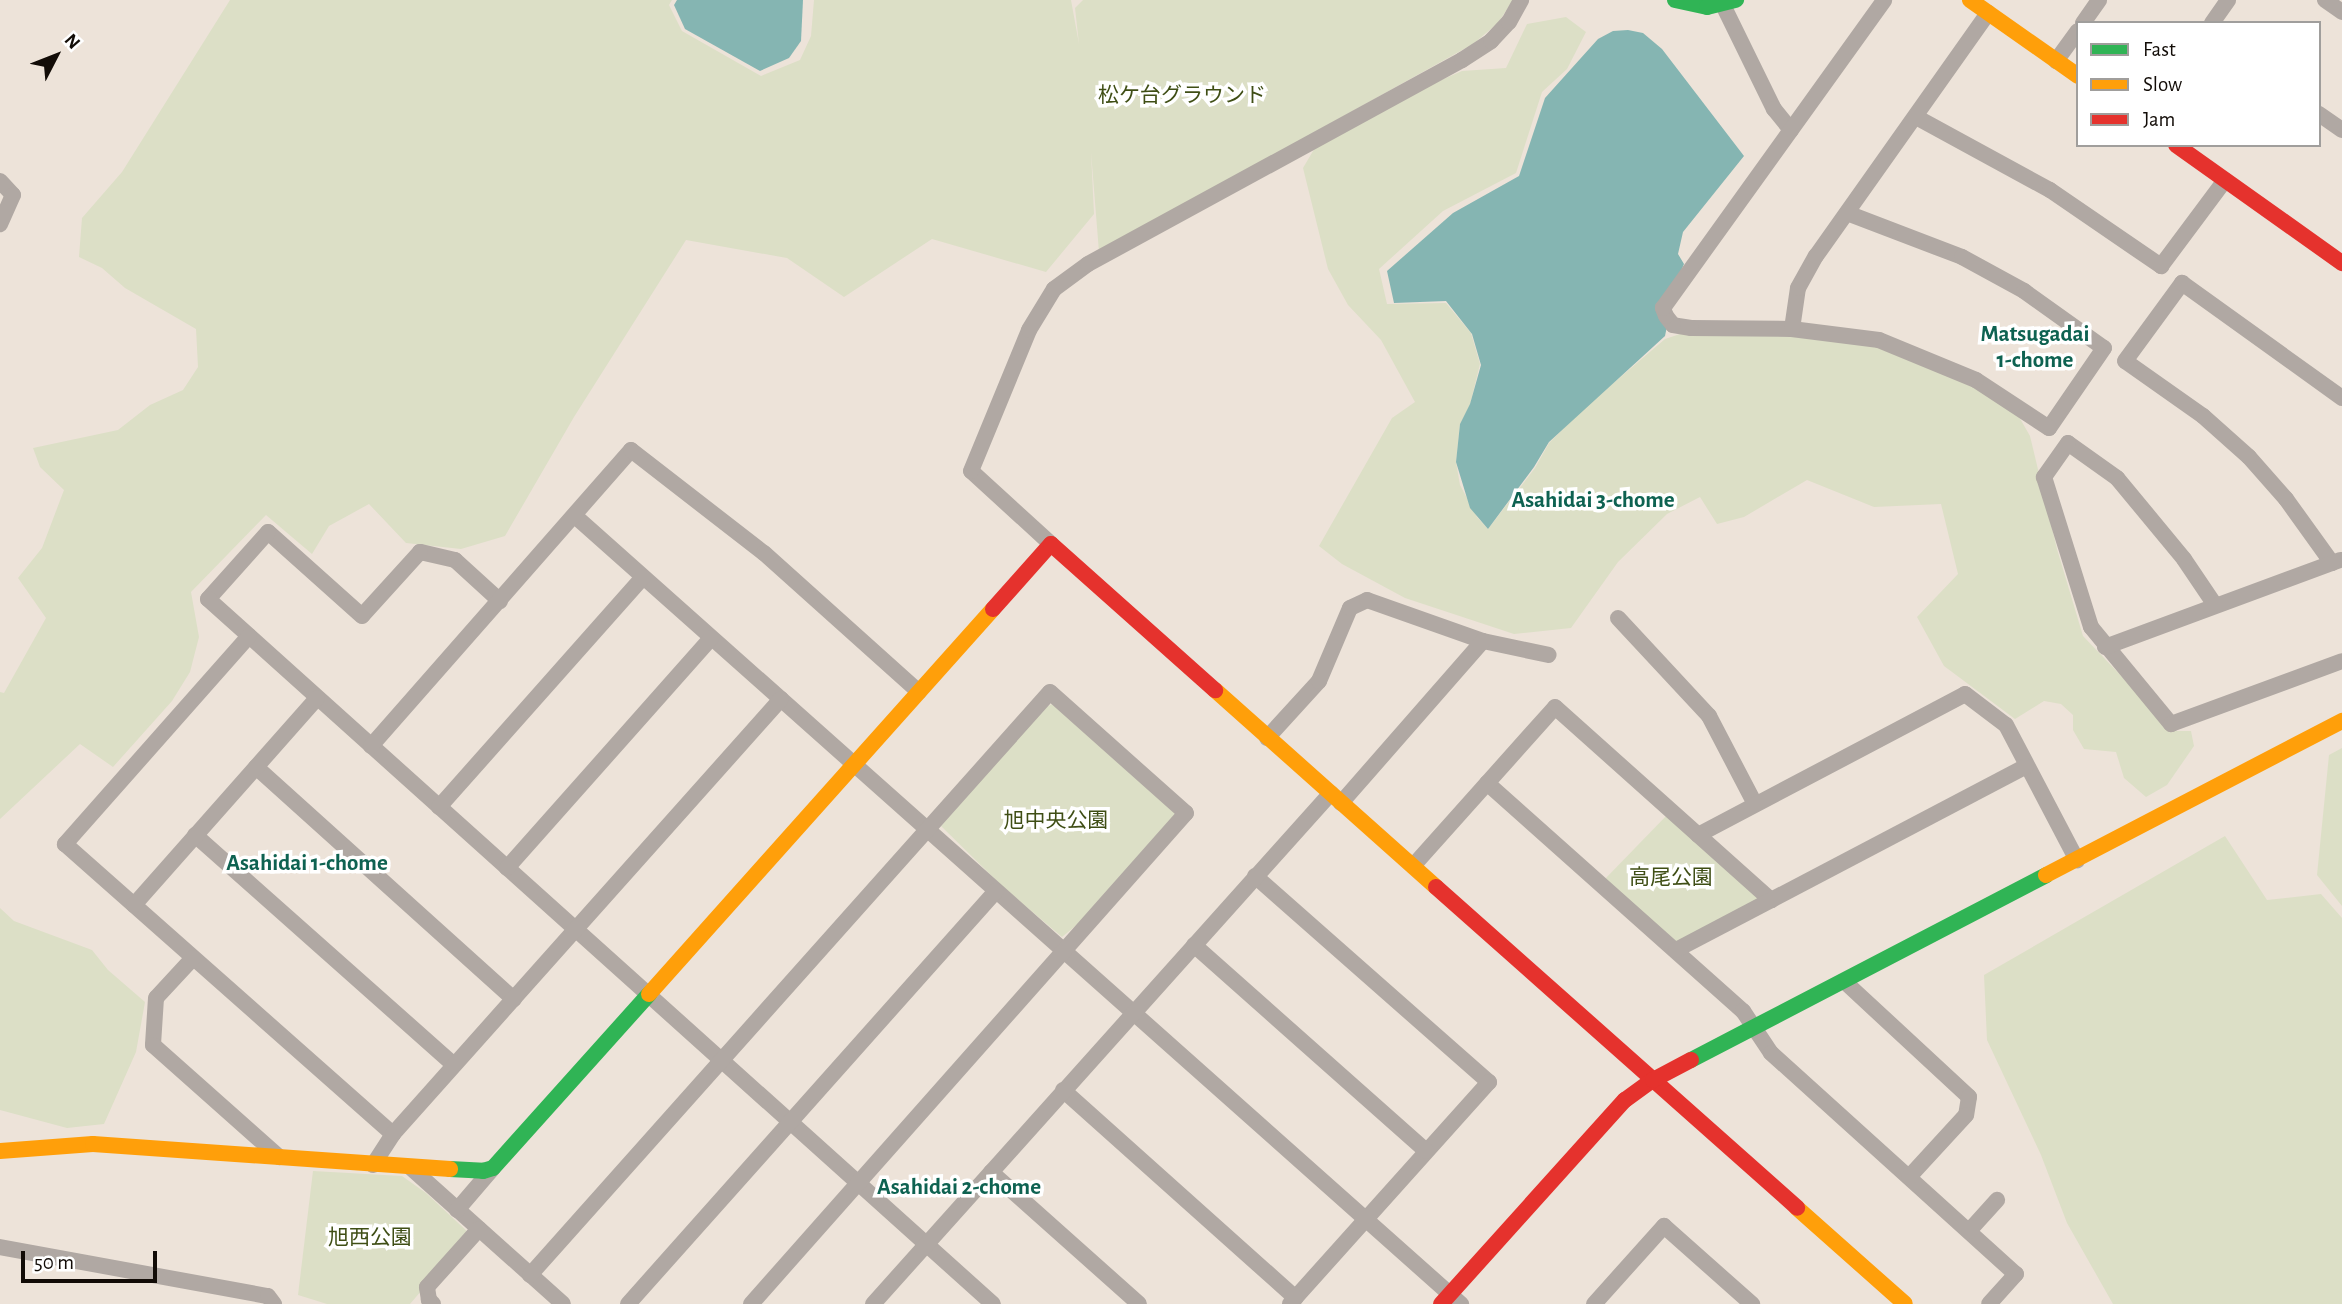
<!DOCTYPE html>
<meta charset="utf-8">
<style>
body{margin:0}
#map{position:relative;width:2342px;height:1304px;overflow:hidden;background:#ede3d9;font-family:"Alegreya Sans","Noto Sans JP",sans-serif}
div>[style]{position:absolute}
.green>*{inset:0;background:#dcdfc6}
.water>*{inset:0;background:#85b5b2}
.street>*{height:16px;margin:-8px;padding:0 8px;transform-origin:8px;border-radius:8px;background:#b0a8a3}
.fast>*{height:16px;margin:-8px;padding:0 8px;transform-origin:8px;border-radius:8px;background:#30b455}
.slow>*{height:16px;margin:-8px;padding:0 8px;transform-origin:8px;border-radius:8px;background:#ff9f0a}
.jam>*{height:16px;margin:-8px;padding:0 8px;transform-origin:8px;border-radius:8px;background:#e5322d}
span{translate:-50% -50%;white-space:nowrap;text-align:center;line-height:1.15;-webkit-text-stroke:7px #fff;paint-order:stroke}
.park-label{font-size:21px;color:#3f4e15}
.neighbourhood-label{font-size:23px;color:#0e6251;font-weight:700}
.legend{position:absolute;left:2076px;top:21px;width:245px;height:126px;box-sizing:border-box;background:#fff;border:2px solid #a09e9c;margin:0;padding:9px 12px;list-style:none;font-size:21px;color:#120c07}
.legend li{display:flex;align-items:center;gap:14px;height:35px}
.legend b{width:35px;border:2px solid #a09e9c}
.north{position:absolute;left:21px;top:21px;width:70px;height:70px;-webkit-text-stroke:5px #fff;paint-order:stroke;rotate:48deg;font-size:19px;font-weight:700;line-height:28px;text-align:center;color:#120c07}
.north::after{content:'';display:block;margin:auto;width:24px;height:32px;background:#120c07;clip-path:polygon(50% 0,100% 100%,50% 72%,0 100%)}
.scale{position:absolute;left:21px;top:1251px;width:136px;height:32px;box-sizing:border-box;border:4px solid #120c07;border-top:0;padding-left:9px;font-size:21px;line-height:24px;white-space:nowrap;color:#120c07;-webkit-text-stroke:5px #fff;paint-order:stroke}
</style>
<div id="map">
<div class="green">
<i style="clip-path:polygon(230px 0,672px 0,669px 5px,682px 31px,761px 76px,800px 60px,811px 36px,814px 0,1071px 0,1079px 44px,1075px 8px,1083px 0,1513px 0,1498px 23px,1473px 44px,1099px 252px,1091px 152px,1094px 214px,1046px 272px,932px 239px,844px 297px,787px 258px,686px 240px,574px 417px,505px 536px,461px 549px,406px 543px,369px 504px,329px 526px,312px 554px,266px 515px,191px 592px,199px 637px,190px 672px,172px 701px,113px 767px,80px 744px,0 819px,0 692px,4px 693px,46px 618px,18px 578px,42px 548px,64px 490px,40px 467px,33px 448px,118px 430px,150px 405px,183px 390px,198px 367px,196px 329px,125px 288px,102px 268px,79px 257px,82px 218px,122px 172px)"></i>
<i style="clip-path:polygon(1566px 17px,1586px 32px,1567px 69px,1542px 92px,1516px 173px,1443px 211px,1379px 269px,1387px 304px,1446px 303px,1471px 333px,1480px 364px,1470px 405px,1460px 424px,1456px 462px,1460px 485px,1477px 517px,1488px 529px,1535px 468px,1549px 443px,1583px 409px,1665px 339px,1686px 332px,1746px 332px,1853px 341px,1891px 351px,1977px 389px,2018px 415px,2030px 436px,2057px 549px,2083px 636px,2174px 731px,2191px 731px,2194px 746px,2167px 785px,2146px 797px,2124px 778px,2116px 752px,2084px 749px,2073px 730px,2073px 715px,2061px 704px,2044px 701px,2015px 719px,1944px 666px,1917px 617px,1958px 574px,1941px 504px,1874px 507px,1807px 480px,1744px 517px,1717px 524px,1700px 497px,1667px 514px,1618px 562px,1571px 628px,1514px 634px,1405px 598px,1342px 564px,1319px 546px,1392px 418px,1415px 402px,1381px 340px,1348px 305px,1328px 269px,1303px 168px,1316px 146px,1416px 91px,1462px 71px,1506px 68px,1527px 24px)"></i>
<i style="clip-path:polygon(1052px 704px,1176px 814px,1079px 923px,1062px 937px,1002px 886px,941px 826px,1043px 709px)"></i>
<i style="clip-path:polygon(2342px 748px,2342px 906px,2317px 875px,2329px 755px)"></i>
<i style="clip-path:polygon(1669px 813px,1767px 900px,1677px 945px,1604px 880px)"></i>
<i style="clip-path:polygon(2225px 836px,2267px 900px,2321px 894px,2342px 918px,2342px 1304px,2113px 1304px,2067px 1223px,2041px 1155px,1987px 1040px,1984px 975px)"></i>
<i style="clip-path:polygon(0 908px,14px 921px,92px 950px,108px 970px,145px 1002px,136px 1052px,104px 1124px,67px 1128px,0 1110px)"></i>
<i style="clip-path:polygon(313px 1171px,402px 1176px,426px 1193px,470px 1234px,410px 1304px,327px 1304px,298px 1295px)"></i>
</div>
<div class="water">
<i style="clip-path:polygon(677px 0,803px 0,801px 41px,789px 58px,760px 71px,685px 29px,674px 5px)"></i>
<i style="clip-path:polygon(1628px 30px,1643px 33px,1662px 49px,1744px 156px,1683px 232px,1678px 254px,1684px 264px,1676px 282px,1665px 336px,1549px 442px,1534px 467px,1488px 529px,1470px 508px,1456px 462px,1460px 424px,1470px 404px,1481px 365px,1472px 334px,1446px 301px,1394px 303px,1387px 271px,1453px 213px,1519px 176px,1545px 98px,1598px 39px,1613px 31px)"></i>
</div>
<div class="street">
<i style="left:2325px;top:0;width:21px;rotate:35deg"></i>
<i style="left:1723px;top:5px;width:116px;rotate:63.9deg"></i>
<i style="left:1774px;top:109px;width:27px;rotate:51deg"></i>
<i style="left:2083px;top:23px;width:28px;rotate:-55deg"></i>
<i style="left:2212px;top:23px;width:28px;rotate:-55deg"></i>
<i style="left:2056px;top:61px;width:37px;rotate:-54deg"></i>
<i style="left:2319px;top:114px;width:28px;rotate:35deg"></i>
<i style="left:1916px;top:117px;width:153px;rotate:28.6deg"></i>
<i style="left:2050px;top:190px;width:135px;rotate:34.4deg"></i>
<i style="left:2161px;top:266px;width:107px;rotate:-53.3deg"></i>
<i style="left:0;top:181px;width:19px;rotate:47deg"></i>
<i style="left:13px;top:195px;width:32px;rotate:114deg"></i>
<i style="left:1847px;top:213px;width:123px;rotate:20.9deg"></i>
<i style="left:1962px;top:257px;width:71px;rotate:28.7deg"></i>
<i style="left:2024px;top:291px;width:98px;rotate:35.5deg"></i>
<i style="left:2104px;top:348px;width:97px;rotate:124.5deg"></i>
<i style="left:2049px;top:428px;width:87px;rotate:-146.7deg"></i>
<i style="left:1976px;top:380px;width:105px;rotate:-157.6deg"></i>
<i style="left:1879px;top:340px;width:88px;rotate:-172.8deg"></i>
<i style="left:1792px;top:329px;width:101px;rotate:-179.4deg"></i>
<i style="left:1691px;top:328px;width:18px;rotate:-171deg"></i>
<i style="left:1673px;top:325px;width:11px;rotate:-128deg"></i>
<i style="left:1666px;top:316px;width:9px;rotate:-111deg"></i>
<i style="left:1663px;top:308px;width:379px;rotate:-54.3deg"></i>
<i style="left:1792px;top:329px;width:41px;rotate:-81.7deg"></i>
<i style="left:1798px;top:288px;width:37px;rotate:-61deg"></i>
<i style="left:1816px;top:256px;width:298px;rotate:-54.7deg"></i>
<i style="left:575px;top:516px;width:1186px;rotate:41.65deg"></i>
<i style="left:1051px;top:544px;width:108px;rotate:-137.6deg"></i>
<i style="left:971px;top:471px;width:152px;rotate:-67.6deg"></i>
<i style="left:1029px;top:330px;width:48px;rotate:-58.6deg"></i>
<i style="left:1054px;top:289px;width:42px;rotate:-36.3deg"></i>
<i style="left:1088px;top:264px;width:426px;rotate:-28.6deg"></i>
<i style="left:1462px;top:60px;width:35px;rotate:-33deg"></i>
<i style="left:1491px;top:41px;width:26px;rotate:-47deg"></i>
<i style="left:1509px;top:22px;width:25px;rotate:-61deg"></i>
<i style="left:2332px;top:563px;width:79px;rotate:-125.7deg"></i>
<i style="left:2286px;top:499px;width:56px;rotate:-131.4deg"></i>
<i style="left:2249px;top:457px;width:62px;rotate:-138.3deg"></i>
<i style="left:2203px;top:416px;width:95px;rotate:-144.8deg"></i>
<i style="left:2125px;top:361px;width:97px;rotate:-53.8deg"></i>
<i style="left:2182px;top:283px;width:197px;rotate:35.7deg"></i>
<i style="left:500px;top:601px;width:61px;rotate:-137.7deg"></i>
<i style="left:455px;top:560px;width:36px;rotate:-167deg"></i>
<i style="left:420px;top:552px;width:86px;rotate:132.2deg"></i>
<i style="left:362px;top:616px;width:126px;rotate:-138.2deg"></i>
<i style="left:268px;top:532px;width:90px;rotate:131.8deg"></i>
<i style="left:208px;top:599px;width:1055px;rotate:41.93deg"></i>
<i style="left:2215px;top:605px;width:55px;rotate:-124deg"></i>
<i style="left:2184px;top:559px;width:105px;rotate:-129.6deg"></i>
<i style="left:2117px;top:478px;width:60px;rotate:-144.5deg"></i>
<i style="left:2068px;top:443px;width:42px;rotate:125.2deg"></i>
<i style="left:2044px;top:477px;width:157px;rotate:72.6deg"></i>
<i style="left:2091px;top:627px;width:126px;rotate:50.5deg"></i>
<i style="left:2171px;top:724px;width:182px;rotate:-20.2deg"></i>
<i style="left:1618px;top:618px;width:134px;rotate:47.1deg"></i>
<i style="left:1709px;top:716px;width:99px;rotate:62.4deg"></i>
<i style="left:249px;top:636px;width:278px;rotate:131.5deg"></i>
<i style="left:65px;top:844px;width:438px;rotate:41.5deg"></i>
<i style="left:2105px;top:647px;width:251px;rotate:-20.3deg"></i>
<i style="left:1267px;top:738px;width:77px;rotate:-47.6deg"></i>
<i style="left:1319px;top:681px;width:79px;rotate:-67deg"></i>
<i style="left:1350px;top:608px;width:19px;rotate:-25deg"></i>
<i style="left:1367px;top:600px;width:123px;rotate:19.5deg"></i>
<i style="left:1483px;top:641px;width:67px;rotate:12deg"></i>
<i style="left:371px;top:746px;width:394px;rotate:-48.7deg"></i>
<i style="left:631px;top:450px;width:168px;rotate:37.8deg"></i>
<i style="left:764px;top:553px;width:208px;rotate:41.9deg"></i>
<i style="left:256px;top:767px;width:347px;rotate:42deg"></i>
<i style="left:1487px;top:783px;width:343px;rotate:41.7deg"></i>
<i style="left:1743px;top:1011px;width:50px;rotate:56.3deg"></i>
<i style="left:1771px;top:1053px;width:330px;rotate:42.1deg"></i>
<i style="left:2016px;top:1274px;width:40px;rotate:132deg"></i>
<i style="left:1341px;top:803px;width:215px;rotate:-48.8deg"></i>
<i style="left:439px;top:807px;width:307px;rotate:-48.4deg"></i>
<i style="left:195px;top:835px;width:346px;rotate:41.6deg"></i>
<i style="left:1698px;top:835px;width:302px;rotate:-27.8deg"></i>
<i style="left:1965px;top:694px;width:51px;rotate:37.1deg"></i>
<i style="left:2006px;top:725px;width:153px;rotate:62.3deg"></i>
<i style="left:1413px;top:866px;width:213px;rotate:-48.2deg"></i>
<i style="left:1555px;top:707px;width:290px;rotate:41.8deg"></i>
<i style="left:507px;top:868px;width:307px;rotate:-48.4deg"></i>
<i style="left:1255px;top:876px;width:312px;rotate:41.4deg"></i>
<i style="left:1489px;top:1082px;width:298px;rotate:131.9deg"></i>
<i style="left:134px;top:905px;width:276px;rotate:-48.5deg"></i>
<i style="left:1194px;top:945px;width:310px;rotate:41.6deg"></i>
<i style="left:1676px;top:950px;width:395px;rotate:-27.7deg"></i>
<i style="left:193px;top:958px;width:54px;rotate:132.8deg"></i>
<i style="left:156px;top:998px;width:47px;rotate:93.7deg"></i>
<i style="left:153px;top:1045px;width:169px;rotate:41.6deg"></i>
<i style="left:1845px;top:982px;width:169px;rotate:42.8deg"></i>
<i style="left:1969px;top:1097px;width:18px;rotate:99deg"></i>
<i style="left:1966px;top:1115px;width:84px;rotate:132.6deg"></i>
<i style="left:1063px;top:1090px;width:312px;rotate:41.8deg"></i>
<i style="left:373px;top:1165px;width:37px;rotate:-57deg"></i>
<i style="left:393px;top:1134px;width:583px;rotate:-48.27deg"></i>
<i style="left:410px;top:1167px;width:205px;rotate:41.8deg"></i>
<i style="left:991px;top:1172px;width:198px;rotate:41.7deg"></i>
<i style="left:457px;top:1210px;width:55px;rotate:-49.4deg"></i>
<i style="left:1969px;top:1231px;width:42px;rotate:-47.9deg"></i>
<i style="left:0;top:1247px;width:272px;rotate:10.4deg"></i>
<i style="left:268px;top:1296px;width:10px;rotate:53deg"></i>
<i style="left:530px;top:1275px;width:781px;rotate:-48.27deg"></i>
<i style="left:1050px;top:692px;width:182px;rotate:41.7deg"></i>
<i style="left:1186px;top:813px;width:656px;rotate:131.54deg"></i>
<i style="left:433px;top:1304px;width:6px;rotate:-135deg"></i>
<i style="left:429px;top:1300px;width:13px;rotate:-99deg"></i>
<i style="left:427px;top:1287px;width:78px;rotate:-48.1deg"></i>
<i style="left:628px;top:1304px;width:553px;rotate:-48.3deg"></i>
<i style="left:873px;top:1304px;width:686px;rotate:-48.13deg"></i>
<i style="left:1594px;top:1304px;width:105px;rotate:-48.1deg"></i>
<i style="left:1664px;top:1226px;width:118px;rotate:41.6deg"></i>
</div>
<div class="fast">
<i style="left:1675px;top:0;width:33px;rotate:12deg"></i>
<i style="left:1707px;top:7px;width:30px;rotate:-14deg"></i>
<i style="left:1691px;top:1060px;width:400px;rotate:-27.5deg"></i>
<i style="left:450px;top:1169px;width:33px;rotate:3deg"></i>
<i style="left:483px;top:1171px;width:10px;rotate:-17deg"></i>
<i style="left:493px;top:1168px;width:234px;rotate:-48.1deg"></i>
</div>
<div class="slow">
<i style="left:1970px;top:0;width:132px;rotate:35.1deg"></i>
<i style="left:1215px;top:690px;width:296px;rotate:41.7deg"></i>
<i style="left:2046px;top:875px;width:334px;rotate:-27.5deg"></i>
<i style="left:649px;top:994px;width:516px;rotate:-48.22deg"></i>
<i style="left:0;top:1151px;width:93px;rotate:-4.3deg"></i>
<i style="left:93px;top:1144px;width:358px;rotate:4deg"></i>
<i style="left:1797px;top:1208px;width:144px;rotate:41.6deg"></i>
</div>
<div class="jam">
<i style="left:2176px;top:145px;width:204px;rotate:35.4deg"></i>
<i style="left:993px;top:609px;width:87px;rotate:-48.3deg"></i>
<i style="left:1051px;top:544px;width:220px;rotate:41.7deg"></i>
<i style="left:1436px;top:887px;width:483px;rotate:41.6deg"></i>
<i style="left:1441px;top:1304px;width:275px;rotate:-48deg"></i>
<i style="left:1625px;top:1100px;width:34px;rotate:-36deg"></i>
<i style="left:1653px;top:1080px;width:43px;rotate:-27.8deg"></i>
</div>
<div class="park-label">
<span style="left:1182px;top:96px">松ケ台グラウンド</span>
<span style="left:1056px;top:821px">旭中央公園</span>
<span style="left:1671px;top:878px">高尾公園</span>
<span style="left:370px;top:1238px">旭西公園</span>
</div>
<div class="neighbourhood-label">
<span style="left:2035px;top:348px">Matsugadai<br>1-chome</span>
<span style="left:1593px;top:501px">Asahidai 3-chome</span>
<span style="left:307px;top:864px">Asahidai 1-chome</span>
<span style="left:959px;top:1188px">Asahidai 2-chome</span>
</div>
<ul class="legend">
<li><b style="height:9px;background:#30b455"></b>Fast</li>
<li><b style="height:9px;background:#ff9f0a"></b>Slow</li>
<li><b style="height:9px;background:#e5322d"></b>Jam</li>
</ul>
<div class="north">N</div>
<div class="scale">50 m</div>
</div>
